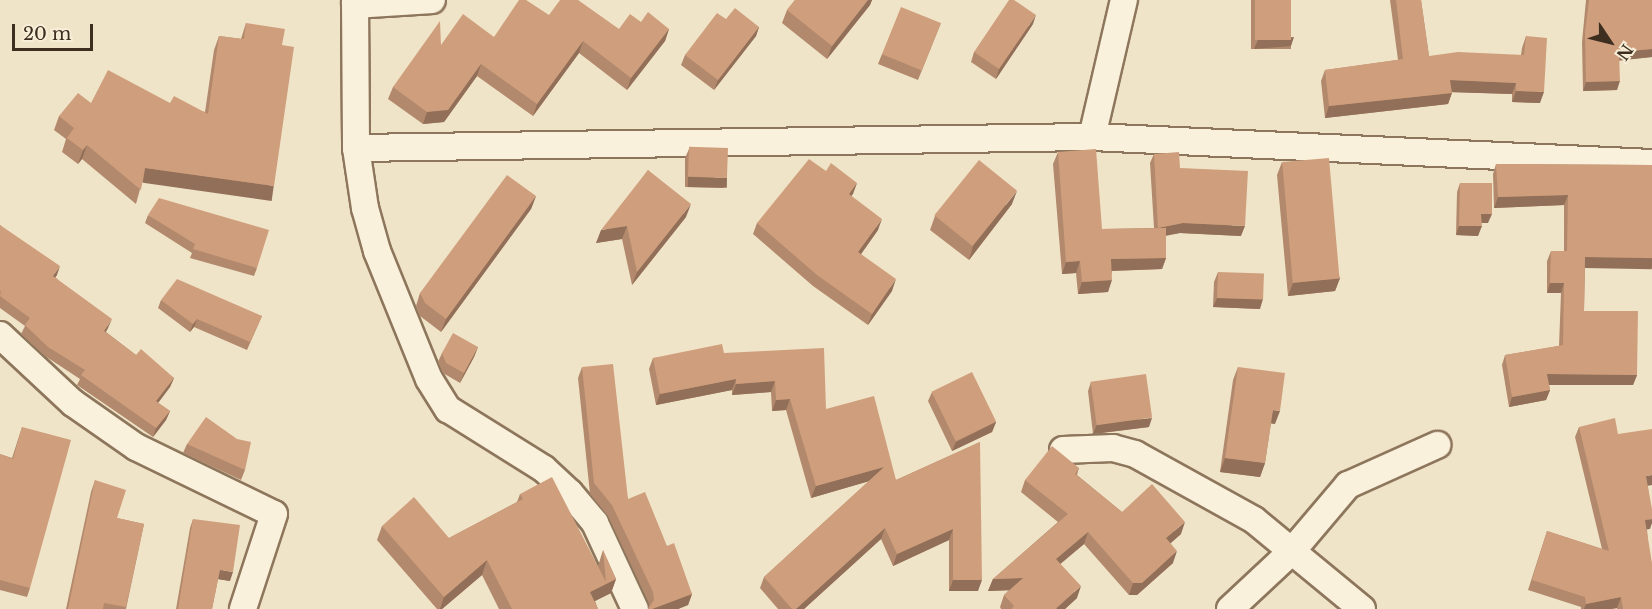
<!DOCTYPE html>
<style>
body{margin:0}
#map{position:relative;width:1652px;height:609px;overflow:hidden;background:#f0e4c8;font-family:"Libre Baskerville",serif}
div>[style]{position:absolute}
.roads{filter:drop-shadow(2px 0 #8d765c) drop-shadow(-2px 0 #8d765c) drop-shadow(0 2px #8d765c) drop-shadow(0 -2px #8d765c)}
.street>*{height:26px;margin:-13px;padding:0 13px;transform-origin:13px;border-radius:13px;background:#faf1dc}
.wall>*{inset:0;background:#b2896c;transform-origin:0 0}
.shaded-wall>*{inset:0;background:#916f58;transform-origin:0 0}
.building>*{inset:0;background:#cf9f7d;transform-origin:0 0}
span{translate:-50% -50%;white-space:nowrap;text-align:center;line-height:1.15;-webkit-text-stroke:5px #f7eed8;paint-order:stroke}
.north{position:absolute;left:1580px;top:12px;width:60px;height:60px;-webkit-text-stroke:4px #f7eed8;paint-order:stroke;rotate:125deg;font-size:16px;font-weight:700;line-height:24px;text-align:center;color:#3d2e20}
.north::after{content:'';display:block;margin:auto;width:21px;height:27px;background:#3d2e20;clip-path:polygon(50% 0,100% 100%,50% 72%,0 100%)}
.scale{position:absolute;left:12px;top:24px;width:81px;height:27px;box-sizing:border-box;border:3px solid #3d2e20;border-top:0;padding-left:8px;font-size:18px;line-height:21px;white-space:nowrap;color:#3d2e20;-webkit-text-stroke:4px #f7eed8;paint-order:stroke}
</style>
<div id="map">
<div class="roads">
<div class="street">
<i style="left:355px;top:0;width:148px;rotate:89.6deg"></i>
<i style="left:356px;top:148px;width:61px;rotate:81.5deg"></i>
<i style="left:365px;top:208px;width:45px;rotate:74.4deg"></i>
<i style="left:377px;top:251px;width:138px;rotate:67.9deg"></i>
<i style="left:429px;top:379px;width:36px;rotate:58deg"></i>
<i style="left:448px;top:409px;width:113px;rotate:32deg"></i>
<i style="left:544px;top:469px;width:35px;rotate:43deg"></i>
<i style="left:570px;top:493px;width:39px;rotate:50deg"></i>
<i style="left:595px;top:523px;width:95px;rotate:65.1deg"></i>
<i style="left:355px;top:5px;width:77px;rotate:-3.7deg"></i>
<i style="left:1092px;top:137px;width:141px;rotate:-76.9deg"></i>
<i style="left:356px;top:148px;width:736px;rotate:-0.86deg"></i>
<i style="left:1092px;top:137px;width:561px;rotate:2.66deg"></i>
<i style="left:0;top:335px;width:100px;rotate:43deg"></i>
<i style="left:73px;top:403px;width:77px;rotate:34.9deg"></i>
<i style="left:136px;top:447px;width:153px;rotate:25.9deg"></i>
<i style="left:274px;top:514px;width:100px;rotate:108.1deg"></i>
<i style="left:1063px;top:450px;width:50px;rotate:-2.3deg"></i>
<i style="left:1113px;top:448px;width:23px;rotate:15deg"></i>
<i style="left:1135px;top:454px;width:136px;rotate:29deg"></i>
<i style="left:1254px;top:520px;width:140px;rotate:39.5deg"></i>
<i style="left:1230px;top:609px;width:85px;rotate:-43.1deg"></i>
<i style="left:1292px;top:551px;width:87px;rotate:-49.7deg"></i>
<i style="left:1348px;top:485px;width:98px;rotate:-24.2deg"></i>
</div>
</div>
<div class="wall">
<i style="clip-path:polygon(795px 0,872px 0,870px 5px,827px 59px,782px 23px,787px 10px)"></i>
<i style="left:1251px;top:0;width:40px;height:49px"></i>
<i style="clip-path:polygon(1390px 0,1421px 0,1429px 56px,1521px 55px,1522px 48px,1526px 36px,1540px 103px,1512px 102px,1512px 94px,1452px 92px,1448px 104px,1325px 118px,1321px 81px,1325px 70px,1398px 60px)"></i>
<i style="clip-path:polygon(1586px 0,1652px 0,1652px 57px,1619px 60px,1617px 90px,1583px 91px,1582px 42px)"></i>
<i style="clip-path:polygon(549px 15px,619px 29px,641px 22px,669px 29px,665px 41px,627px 90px,579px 53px,533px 116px,477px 76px,444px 122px,423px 124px,388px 99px,393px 87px,441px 45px,494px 37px)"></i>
<i style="clip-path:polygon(726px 19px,759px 27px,756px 36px,714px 90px,681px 65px,685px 55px)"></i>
<i style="clip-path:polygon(246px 23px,282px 45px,269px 199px,142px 182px,136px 204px,82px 159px,78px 164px,62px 152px,66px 139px,54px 130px,59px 116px,91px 103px,170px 103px,205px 112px,214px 50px,219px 36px,241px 39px)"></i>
<i style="clip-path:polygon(941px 23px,918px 80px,878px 64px,882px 54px)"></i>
<i style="clip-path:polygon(1033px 24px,996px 79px,971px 62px,974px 52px)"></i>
<i style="clip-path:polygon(689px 149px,724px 188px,685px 187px,685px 158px)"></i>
<i style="clip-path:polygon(1058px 152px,1102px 229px,1154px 228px,1150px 163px,1154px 154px,1180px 168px,1241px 236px,1180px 233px,1166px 235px,1166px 258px,1162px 269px,1112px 271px,1108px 292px,1078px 294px,1076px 273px,1062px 274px,1053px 164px)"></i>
<i style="clip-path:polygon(1282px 162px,1340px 278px,1335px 291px,1288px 296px,1277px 175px)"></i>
<i style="clip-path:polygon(1496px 164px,1652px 165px,1652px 268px,1585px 267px,1584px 311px,1637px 375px,1633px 385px,1549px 385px,1550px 390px,1546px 400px,1509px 407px,1502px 365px,1505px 355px,1559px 346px,1561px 293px,1547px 293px,1547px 261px,1551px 251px,1564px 251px,1564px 205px,1494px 208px,1493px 174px)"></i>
<i style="clip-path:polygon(648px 170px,686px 217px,632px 285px,622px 239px,596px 243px)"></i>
<i style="clip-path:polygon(857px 183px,851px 196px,878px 230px,861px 254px,892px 291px,868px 325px,813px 286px,753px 234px,757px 223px)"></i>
<i style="clip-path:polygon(1460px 183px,1488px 223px,1481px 223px,1478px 236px,1456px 235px,1457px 192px)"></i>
<i style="clip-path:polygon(536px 196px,531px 209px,441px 332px,420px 316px,416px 306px,420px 293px)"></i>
<i style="clip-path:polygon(1012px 204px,969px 260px,930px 230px,935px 216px)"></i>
<i style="clip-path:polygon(148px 215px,257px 268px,254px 276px,190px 258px,192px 253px,145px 223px)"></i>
<i style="clip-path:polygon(0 225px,57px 275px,55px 277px,108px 328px,106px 332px,136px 355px,174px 378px,170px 387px,158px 403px,170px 411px,166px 420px,153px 437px,77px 385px,80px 379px,45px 356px,21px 334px,25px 326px,0 308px)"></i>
<i style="clip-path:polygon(1218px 272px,1260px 309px,1213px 307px,1214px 282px)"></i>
<i style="clip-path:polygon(161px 300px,262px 316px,247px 350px,194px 327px,190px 332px,158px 308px)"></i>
<i style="clip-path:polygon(478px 347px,474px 357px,460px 383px,443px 373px,438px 362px,442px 353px)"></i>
<i style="clip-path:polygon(724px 353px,826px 409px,896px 480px,980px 442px,978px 591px,949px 591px,949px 540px,893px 566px,881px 539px,804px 609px,778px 609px,760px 588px,764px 577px,869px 481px,811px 498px,786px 410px,772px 411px,771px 392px,732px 395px,732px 390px,656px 405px,649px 369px,653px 358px)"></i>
<i style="clip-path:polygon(582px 367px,628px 499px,667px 546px,692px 594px,688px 605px,678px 609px,648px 609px,649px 607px,649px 603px,608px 516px,590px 494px,578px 378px)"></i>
<i style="clip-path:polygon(1238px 367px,1275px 424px,1271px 423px,1265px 463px,1260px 477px,1220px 472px,1233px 380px)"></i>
<i style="clip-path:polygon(1091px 382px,1149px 427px,1093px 434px,1088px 391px)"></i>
<i style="clip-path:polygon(932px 392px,996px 422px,992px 432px,952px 451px,928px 401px)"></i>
<i style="clip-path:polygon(22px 427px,30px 588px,27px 597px,0 590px,0 454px,12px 458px)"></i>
<i style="clip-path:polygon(1579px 427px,1618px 434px,1648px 486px,1650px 529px,1647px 529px,1652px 609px,1617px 609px,1617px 608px,1611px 609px,1581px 609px,1581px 607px,1528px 590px,1547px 531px,1602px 549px,1575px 437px)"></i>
<i style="clip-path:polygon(237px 439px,245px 470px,241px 480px,183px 453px,187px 444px)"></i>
<i style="clip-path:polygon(1079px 468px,1077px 475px,1122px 512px,1181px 534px,1170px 543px,1173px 563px,1137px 595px,1129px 595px,1084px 544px,1060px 564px,1077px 598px,1065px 609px,1001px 609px,1000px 607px,1004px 595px,1009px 590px,988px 591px,993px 579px,1058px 522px,1021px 492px,1025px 480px)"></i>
<i style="clip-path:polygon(95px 480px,117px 518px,144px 524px,126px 609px,66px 609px,91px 492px)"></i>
<i style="clip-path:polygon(520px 494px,598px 566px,603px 550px,616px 579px,611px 593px,595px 601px,598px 609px,499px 609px,482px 575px,442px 609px,437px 609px,377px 540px,382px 526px,449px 538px,517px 502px)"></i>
<i style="clip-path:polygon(193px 519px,230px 581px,218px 579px,212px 609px,176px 609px,190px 528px)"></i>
</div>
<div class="shaded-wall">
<i style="clip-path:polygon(868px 0,872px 0,870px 5px,827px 59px,832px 46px)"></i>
<i style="clip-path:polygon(1036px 15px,1033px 24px,996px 79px,999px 69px)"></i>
<i style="clip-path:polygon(759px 27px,756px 36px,714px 90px,718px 80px)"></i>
<i style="clip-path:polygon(669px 29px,665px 41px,627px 90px,631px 78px)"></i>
<i style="clip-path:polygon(1294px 37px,1291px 46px,1254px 49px,1258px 40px)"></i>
<i style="clip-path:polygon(583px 41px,579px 53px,533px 116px,537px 104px)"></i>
<i style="clip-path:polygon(1652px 49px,1652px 57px,1616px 61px,1619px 52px)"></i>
<i style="clip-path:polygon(481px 64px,477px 76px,444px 122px,423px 124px,427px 112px)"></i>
<i style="clip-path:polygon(1450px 80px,1516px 83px,1512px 94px,1446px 92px)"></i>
<i style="clip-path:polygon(1620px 81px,1617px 90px,1583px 91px,1586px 82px)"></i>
<i style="clip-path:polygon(1516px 91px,1544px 92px,1540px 103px,1512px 102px)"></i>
<i style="clip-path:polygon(1452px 93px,1448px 104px,1325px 118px,1329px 106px)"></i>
<i style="clip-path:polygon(87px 145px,82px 159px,78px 164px,83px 150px)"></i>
<i style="left:145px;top:168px;width:130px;height:15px;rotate:8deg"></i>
<i style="left:688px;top:177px;width:39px;height:10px;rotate:1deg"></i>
<i style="clip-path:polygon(857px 183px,853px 194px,844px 206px,849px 194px)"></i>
<i style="clip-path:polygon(1017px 191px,1012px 204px,969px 260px,973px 246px)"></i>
<i style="clip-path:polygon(1568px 195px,1564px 205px,1494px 208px,1498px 197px)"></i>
<i style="clip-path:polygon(536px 196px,531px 209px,441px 332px,446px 319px)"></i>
<i style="clip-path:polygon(691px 204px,686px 217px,632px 285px,637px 272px)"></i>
<i style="clip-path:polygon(1481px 214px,1492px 214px,1488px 223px,1478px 223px)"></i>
<i style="clip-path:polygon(882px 219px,878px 230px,854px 264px,858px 252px)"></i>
<i style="clip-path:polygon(1183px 223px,1245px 226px,1241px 236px,1180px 233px,1155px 238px,1158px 228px)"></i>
<i style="clip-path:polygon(627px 226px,622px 239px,596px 243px,601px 230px)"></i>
<i style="clip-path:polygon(1459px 226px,1482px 226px,1478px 236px,1456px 235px)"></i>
<i style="left:1585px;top:257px;width:67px;height:11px;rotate:1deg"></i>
<i style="clip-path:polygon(1166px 258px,1162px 269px,1107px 271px,1111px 259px)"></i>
<i style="clip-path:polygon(1080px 261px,1076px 273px,1062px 274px,1066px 262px)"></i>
<i style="clip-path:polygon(60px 266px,57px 275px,50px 285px,53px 276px)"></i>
<i style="clip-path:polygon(1340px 278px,1335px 291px,1288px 296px,1293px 283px)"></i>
<i style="clip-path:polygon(896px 279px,892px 291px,868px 325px,872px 314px)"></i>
<i style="clip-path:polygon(1112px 280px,1108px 292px,1078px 294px,1082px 282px)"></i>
<i style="clip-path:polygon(1550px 283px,1564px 283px,1561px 293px,1547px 293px)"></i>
<i style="clip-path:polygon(1217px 298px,1263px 299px,1260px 309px,1213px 307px)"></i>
<i style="clip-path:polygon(112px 319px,108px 328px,100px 340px,104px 331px)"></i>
<i style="clip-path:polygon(197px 319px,194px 327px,190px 332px,193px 324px)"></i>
<i style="clip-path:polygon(478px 347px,474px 357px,460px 383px,464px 373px)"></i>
<i style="clip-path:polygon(1547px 374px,1637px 375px,1633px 385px,1544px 385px)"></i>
<i style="clip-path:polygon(174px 378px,170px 387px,152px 411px,156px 401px)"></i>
<i style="clip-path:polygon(736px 379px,732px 390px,656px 405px,660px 394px)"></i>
<i style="clip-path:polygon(775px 381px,771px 392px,732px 395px,736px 384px)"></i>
<i style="clip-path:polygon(1550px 390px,1546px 400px,1509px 407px,1512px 397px)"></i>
<i style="clip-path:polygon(790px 399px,786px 410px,772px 411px,776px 400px)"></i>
<i style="clip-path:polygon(1273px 410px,1280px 411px,1275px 424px,1268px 423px)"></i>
<i style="clip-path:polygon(170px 411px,166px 420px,153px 437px,156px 428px)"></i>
<i style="clip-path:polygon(1152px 418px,1149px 427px,1093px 434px,1097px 424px)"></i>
<i style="clip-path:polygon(996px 422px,992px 432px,952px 451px,956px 442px)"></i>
<i style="clip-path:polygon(1225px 458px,1265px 463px,1260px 477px,1220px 472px)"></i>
<i style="clip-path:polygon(884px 467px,880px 478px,811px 498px,816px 486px)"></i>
<i style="clip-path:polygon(1652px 475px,1652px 485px,1642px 487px,1646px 476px)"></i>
<i style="clip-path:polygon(1652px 519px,1652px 523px,1650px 529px,1642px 530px,1645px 520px)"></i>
<i style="clip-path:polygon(1185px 522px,1181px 534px,1162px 551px,1166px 538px)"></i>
<i style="clip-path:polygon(885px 528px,881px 539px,804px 609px,796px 609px)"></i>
<i style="clip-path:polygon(953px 529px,949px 540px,893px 566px,897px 554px)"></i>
<i style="clip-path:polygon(1088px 532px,1084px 544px,1052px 571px,1056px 559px)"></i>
<i style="clip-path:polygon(1177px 551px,1173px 563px,1137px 595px,1129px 595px,1133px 583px)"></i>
<i style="clip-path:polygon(487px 560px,482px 575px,442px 609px,440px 609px,444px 597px)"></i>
<i style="clip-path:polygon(220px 570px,233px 572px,230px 581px,217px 579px)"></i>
<i style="clip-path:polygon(1023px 578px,1018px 590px,988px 591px,993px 579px)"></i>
<i style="clip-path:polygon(616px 579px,611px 593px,585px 606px,590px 592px)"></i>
<i style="clip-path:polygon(953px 580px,982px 580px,978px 591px,949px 591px)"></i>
<i style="clip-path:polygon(1081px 586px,1077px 598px,1065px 609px,1056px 609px)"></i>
<i style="clip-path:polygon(692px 594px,688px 605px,678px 609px,652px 609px)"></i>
<i style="clip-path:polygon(1621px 597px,1617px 608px,1611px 609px,1584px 609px,1586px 604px)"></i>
</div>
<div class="building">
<i style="clip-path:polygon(519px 0,526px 0,549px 15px,560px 0,578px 0,619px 29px,630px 14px,641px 22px,648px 12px,669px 29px,631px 78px,583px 41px,537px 104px,481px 64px,448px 110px,427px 112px,393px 87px,440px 21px,441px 45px,463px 14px,494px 37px)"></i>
<i style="clip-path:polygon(795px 0,868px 0,832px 46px,787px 10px)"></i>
<i style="clip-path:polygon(1009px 0,1014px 0,1036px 15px,999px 69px,974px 52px)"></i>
<i style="left:1255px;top:0;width:36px;height:40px"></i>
<i style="clip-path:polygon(1396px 0,1421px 0,1429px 56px,1458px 52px,1524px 55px,1526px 36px,1547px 38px,1544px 92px,1516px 91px,1516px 83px,1450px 80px,1452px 93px,1329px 106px,1325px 70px,1403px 59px)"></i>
<i style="clip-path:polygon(1589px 0,1652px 0,1652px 49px,1619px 52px,1620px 81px,1586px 82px,1585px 33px)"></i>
<i style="left:901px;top:7px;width:43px;height:51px;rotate:22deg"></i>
<i style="clip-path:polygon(735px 8px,759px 27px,718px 80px,685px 55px,717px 13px,726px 19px)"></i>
<i style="clip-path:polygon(246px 23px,285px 29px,282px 45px,294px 47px,274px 186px,145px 168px,141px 190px,87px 145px,83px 150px,67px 138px,74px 128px,59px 116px,78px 93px,91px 103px,108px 70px,170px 103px,174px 96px,208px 114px,219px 36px,244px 39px)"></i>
<i style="left:728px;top:148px;width:30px;height:39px;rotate:92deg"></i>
<i style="clip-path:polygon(1096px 149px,1102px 229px,1166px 228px,1166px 258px,1111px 259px,1112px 280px,1082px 282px,1080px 261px,1066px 262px,1058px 152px)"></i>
<i style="clip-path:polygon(1179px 152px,1180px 168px,1248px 171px,1245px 226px,1183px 223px,1158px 228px,1154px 154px)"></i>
<i style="left:1329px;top:158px;width:121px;height:47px;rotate:85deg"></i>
<i style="clip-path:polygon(809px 159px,826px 171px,831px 163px,857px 183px,849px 194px,882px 219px,858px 252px,896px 279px,872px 314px,817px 275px,757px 223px)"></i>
<i style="left:979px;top:160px;width:49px;height:71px;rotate:39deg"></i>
<i style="clip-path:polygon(1496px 164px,1652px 165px,1652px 258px,1585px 257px,1584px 311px,1638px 311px,1637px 375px,1547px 374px,1550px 390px,1512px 397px,1505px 355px,1563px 345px,1564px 283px,1550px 283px,1551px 251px,1567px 251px,1568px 195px,1498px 197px)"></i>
<i style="clip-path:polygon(648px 170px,691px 204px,637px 272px,627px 226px,601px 230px)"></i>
<i style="clip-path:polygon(507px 175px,536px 196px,446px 319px,425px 303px,420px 293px)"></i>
<i style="clip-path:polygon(1460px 183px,1492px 183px,1492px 214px,1481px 214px,1482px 226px,1459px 226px)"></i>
<i style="clip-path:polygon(159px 198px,269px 230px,257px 268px,193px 249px,195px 244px,148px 215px)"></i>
<i style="clip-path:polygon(0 225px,60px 266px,53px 276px,112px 319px,104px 331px,136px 355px,141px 349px,174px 378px,156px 401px,170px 411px,156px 428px,81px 375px,85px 370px,48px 347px,25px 325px,30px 318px,0 296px,1px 291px,0 291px)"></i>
<i style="left:1218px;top:272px;width:46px;height:26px;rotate:2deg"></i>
<i style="clip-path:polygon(177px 279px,262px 316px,250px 342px,197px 319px,193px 324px,161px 300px)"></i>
<i style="clip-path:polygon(453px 333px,478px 347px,464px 373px,446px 363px,442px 353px)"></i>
<i style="clip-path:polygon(722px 344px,724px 353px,824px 348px,826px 409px,874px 396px,896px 480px,980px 442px,982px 580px,953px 580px,953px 529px,897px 554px,885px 528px,796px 609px,792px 609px,764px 577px,884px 467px,816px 486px,790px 399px,776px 400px,775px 381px,736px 384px,736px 379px,660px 394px,653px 358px)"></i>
<i style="clip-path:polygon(613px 364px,628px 499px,645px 492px,667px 546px,674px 543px,692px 594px,652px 609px,648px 609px,654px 600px,653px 592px,612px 505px,594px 483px,582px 367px)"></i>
<i style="clip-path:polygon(1238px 367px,1285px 373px,1280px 411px,1273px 410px,1265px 463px,1225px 458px)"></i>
<i style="left:972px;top:372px;width:55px;height:45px;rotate:64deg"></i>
<i style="left:1146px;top:374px;width:44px;height:56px;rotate:82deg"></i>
<i style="clip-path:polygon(206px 417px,237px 439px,251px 442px,245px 470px,187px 444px)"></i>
<i style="clip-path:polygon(1615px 418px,1618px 434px,1652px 429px,1652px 475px,1646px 476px,1652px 509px,1652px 519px,1645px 520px,1652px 563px,1652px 609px,1623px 609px,1621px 597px,1586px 604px,1585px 597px,1532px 580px,1547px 531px,1609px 551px,1579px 427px)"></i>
<i style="clip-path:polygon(22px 427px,71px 440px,30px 588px,0 580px,0 454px,13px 459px)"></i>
<i style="clip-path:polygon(1052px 446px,1079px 468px,1075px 474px,1122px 512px,1152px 484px,1185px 522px,1166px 538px,1177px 551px,1142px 583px,1133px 583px,1088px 532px,1056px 559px,1081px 586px,1056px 608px,1057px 609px,1011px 609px,1014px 606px,1004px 595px,1023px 578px,993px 579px,1068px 514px,1025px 480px)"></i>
<i style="clip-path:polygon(552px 477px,606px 582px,603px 550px,616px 579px,590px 592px,598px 609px,512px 609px,487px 560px,444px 597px,382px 526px,414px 497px,449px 538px,523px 499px,520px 494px)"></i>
<i style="clip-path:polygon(95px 480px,126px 490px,117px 518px,144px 524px,126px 607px,104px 603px,103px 609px,68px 609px)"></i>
<i style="clip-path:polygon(193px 519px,240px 525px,233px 572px,220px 570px,212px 609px,178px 609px)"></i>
</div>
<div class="north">N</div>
<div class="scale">20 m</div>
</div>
